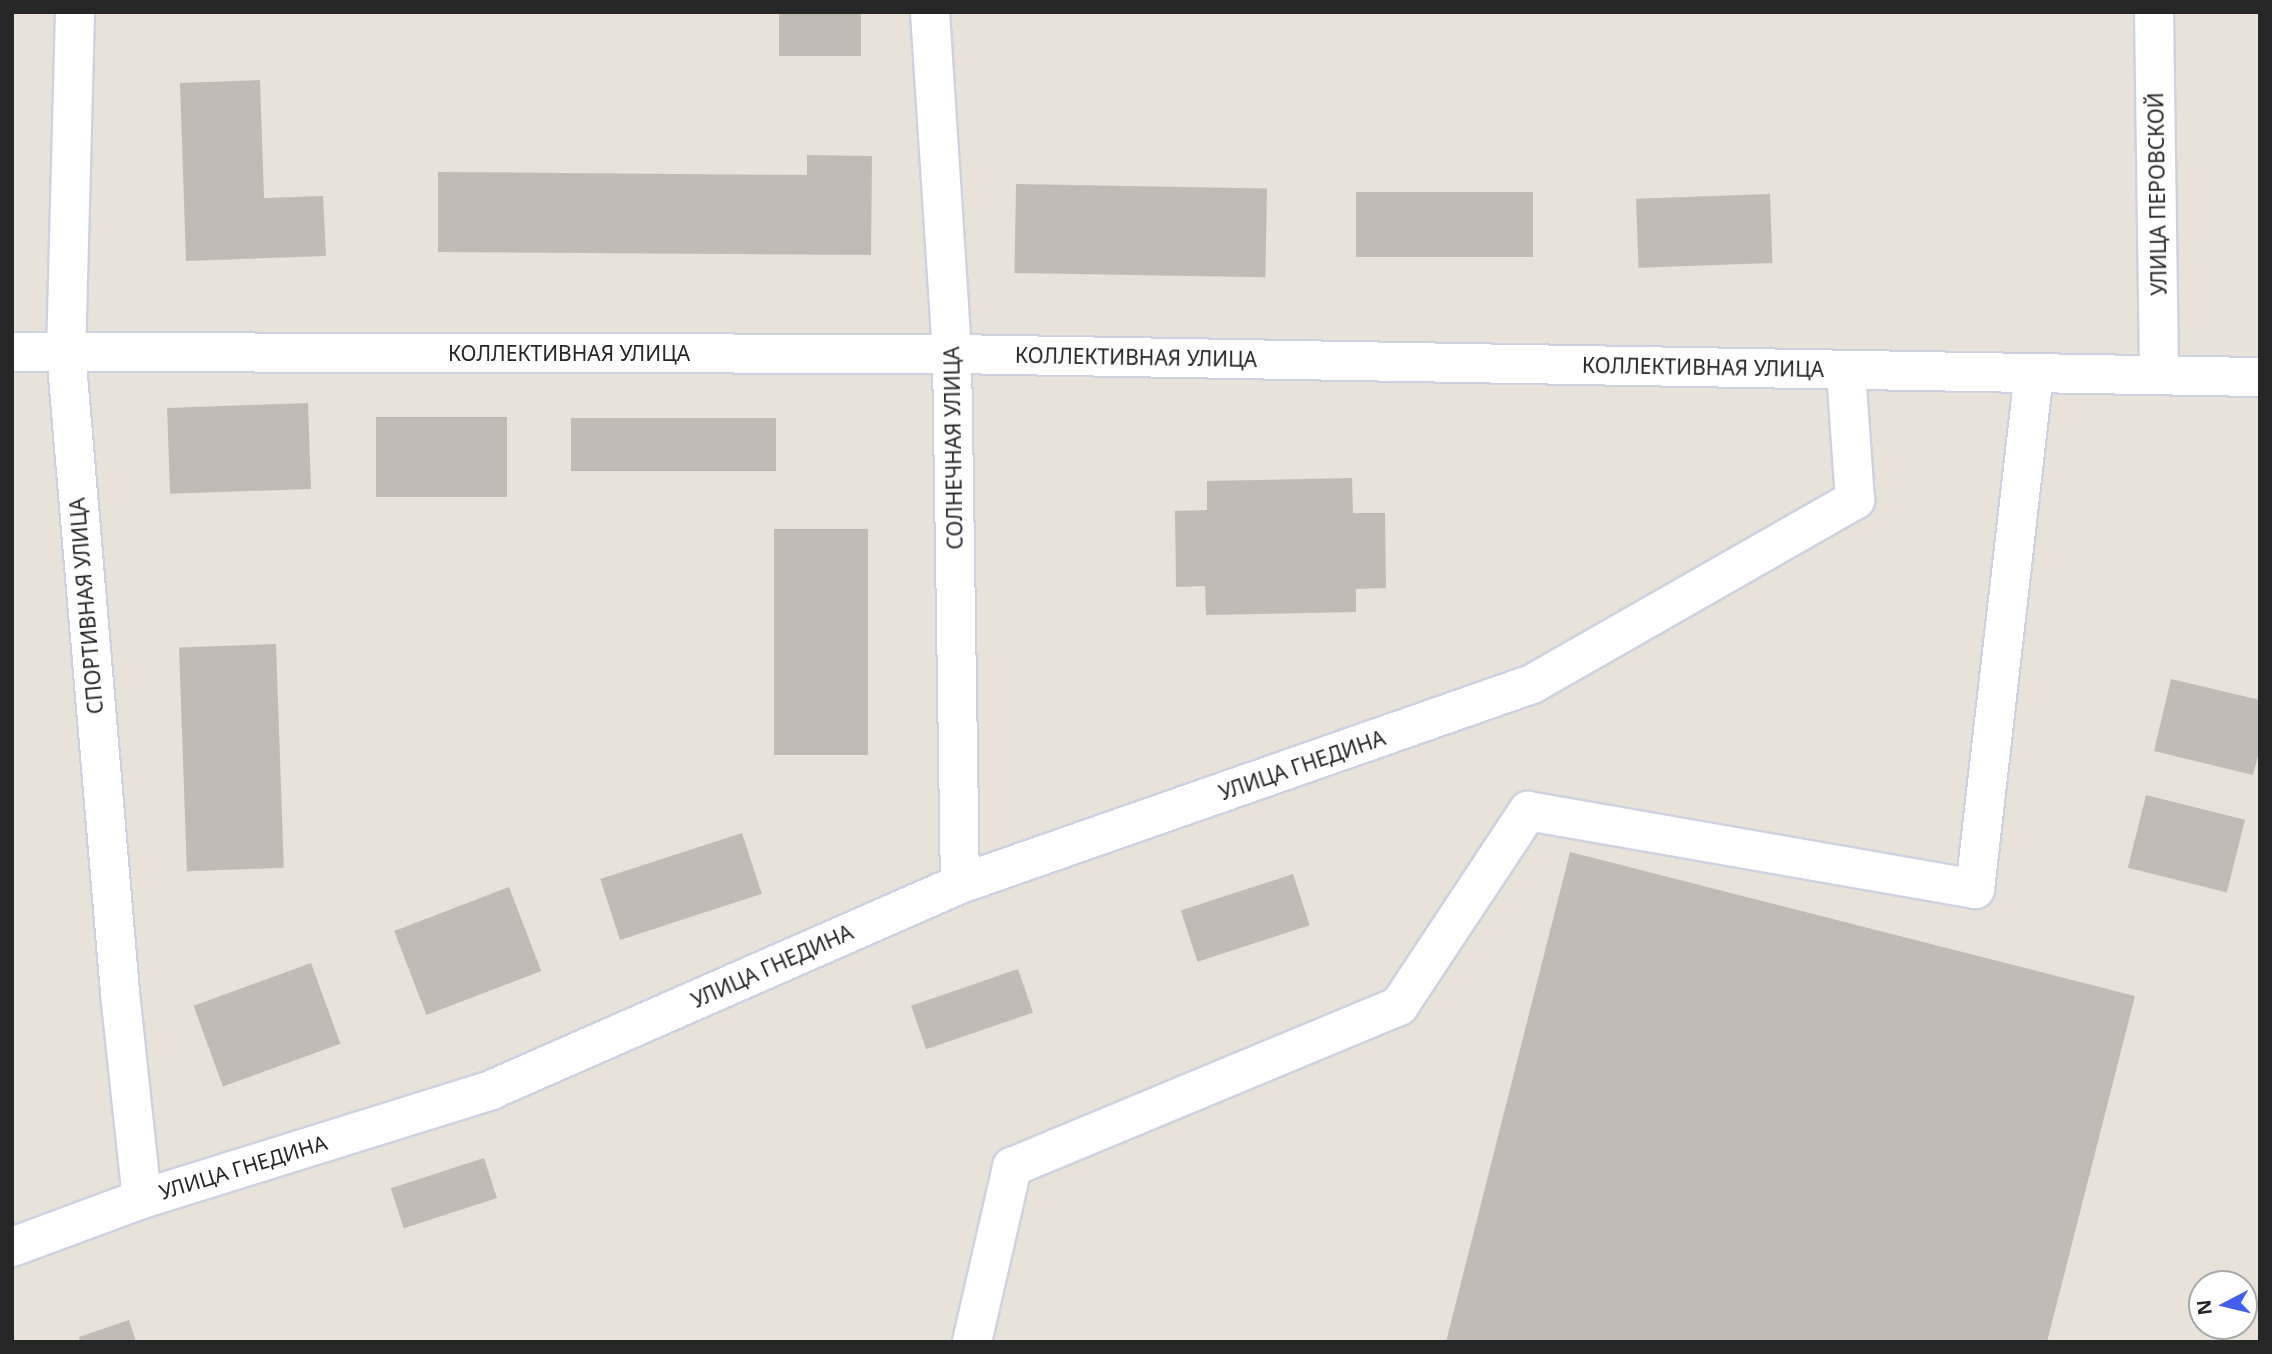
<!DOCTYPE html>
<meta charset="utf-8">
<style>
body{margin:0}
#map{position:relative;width:2272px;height:1354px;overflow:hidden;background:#e8e2d9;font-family:"Noto Sans",sans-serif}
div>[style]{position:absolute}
.building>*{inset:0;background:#c0bcb5;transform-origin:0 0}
.roads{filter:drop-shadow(2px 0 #ced1df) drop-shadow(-2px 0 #ced1df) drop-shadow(0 2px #ced1df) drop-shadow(0 -2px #ced1df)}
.minor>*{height:38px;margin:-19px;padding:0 19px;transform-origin:19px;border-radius:19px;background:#fff}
span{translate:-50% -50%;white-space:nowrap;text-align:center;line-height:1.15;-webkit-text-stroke:5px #fff;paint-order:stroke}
.street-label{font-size:21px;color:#262626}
.frame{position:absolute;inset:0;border:14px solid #262626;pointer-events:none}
.north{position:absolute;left:2188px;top:1270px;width:70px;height:70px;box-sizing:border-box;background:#fff;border:2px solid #a8a8a8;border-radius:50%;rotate:263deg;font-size:19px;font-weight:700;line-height:28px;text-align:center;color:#262626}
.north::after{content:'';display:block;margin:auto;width:24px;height:32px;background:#425eeb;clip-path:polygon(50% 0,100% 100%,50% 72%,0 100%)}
</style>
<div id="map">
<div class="building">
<i style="left:779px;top:12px;width:82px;height:44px"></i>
<i style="clip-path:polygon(260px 80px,264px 198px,323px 196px,326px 256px,186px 261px,180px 83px)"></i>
<i style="clip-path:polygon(807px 155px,872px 156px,871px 255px,438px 252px,438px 172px,807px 175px)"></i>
<i style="left:1016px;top:184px;width:251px;height:89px;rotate:1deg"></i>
<i style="left:1356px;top:192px;width:177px;height:65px"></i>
<i style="left:1770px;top:194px;width:69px;height:134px;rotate:88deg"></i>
<i style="left:308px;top:403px;width:86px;height:141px;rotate:88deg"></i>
<i style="left:376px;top:417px;width:131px;height:80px"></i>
<i style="left:571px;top:418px;width:205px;height:53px"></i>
<i style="clip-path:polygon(1352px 478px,1353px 513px,1385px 513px,1386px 588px,1356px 589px,1356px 612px,1206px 615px,1205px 586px,1176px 587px,1175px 511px,1207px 510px,1207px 481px)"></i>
<i style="left:774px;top:529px;width:94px;height:226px"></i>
<i style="left:276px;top:644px;width:224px;height:97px;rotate:88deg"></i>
<i style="clip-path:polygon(2171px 679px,2260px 700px,2260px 748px,2253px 775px,2154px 751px)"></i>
<i style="left:2146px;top:795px;width:102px;height:75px;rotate:14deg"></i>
<i style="left:742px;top:833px;width:64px;height:149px;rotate:72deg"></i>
<i style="clip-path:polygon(1570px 852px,2135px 996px,2047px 1342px,1446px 1342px)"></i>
<i style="left:1293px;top:874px;width:54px;height:118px;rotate:72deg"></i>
<i style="left:509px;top:887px;width:90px;height:123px;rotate:69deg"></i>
<i style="left:311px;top:963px;width:86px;height:125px;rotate:70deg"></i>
<i style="left:1018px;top:969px;width:46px;height:113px;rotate:71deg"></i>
<i style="left:484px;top:1158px;width:42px;height:98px;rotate:72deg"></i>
<i style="clip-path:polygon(129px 1320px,136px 1342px,80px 1342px,79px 1337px)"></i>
</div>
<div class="roads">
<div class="minor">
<i style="left:75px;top:12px;width:340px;rotate:91.5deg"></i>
<i style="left:66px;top:352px;width:643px;rotate:85.18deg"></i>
<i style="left:120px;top:993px;width:207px;rotate:83.9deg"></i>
<i style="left:930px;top:12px;width:343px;rotate:86.3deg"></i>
<i style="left:952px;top:354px;width:530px;rotate:89.14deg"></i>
<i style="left:2154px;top:12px;width:363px;rotate:89.2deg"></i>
<i style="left:12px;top:352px;width:940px;rotate:0.12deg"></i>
<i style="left:952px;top:354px;width:1308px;rotate:1.01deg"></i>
<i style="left:12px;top:1247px;width:139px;rotate:-20.3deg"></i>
<i style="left:142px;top:1199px;width:366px;rotate:-17.3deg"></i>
<i style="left:491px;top:1090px;width:512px;rotate:-23.71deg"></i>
<i style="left:960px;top:884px;width:606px;rotate:-19.27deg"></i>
<i style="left:1532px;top:684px;width:372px;rotate:-29.7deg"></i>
<i style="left:1855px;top:500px;width:130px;rotate:-94deg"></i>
<i style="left:972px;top:1342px;width:180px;rotate:-77.1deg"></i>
<i style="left:1012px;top:1167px;width:419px;rotate:-22.6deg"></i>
<i style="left:1399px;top:1006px;width:234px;rotate:-56.5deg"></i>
<i style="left:1528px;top:811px;width:454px;rotate:9.9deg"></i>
<i style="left:1975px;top:889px;width:519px;rotate:-83.48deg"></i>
</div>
</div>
<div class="street-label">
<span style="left:2157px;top:194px;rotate:-91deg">УЛИЦА ПЕРОВСКОЙ</span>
<span style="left:569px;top:353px">КОЛЛЕКТИВНАЯ УЛИЦА</span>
<span style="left:1136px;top:357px;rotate:1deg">КОЛЛЕКТИВНАЯ УЛИЦА</span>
<span style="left:1703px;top:367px;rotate:1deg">КОЛЛЕКТИВНАЯ УЛИЦА</span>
<span style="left:953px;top:448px;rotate:-91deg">СОЛНЕЧНАЯ УЛИЦА</span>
<span style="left:86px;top:606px;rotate:-95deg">СПОРТИВНАЯ УЛИЦА</span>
<span style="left:1302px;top:765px;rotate:-19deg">УЛИЦА ГНЕДИНА</span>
<span style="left:772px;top:966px;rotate:-24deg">УЛИЦА ГНЕДИНА</span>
<span style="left:243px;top:1167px;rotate:-17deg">УЛИЦА ГНЕДИНА</span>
</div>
<div class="frame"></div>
<div class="north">N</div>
</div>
